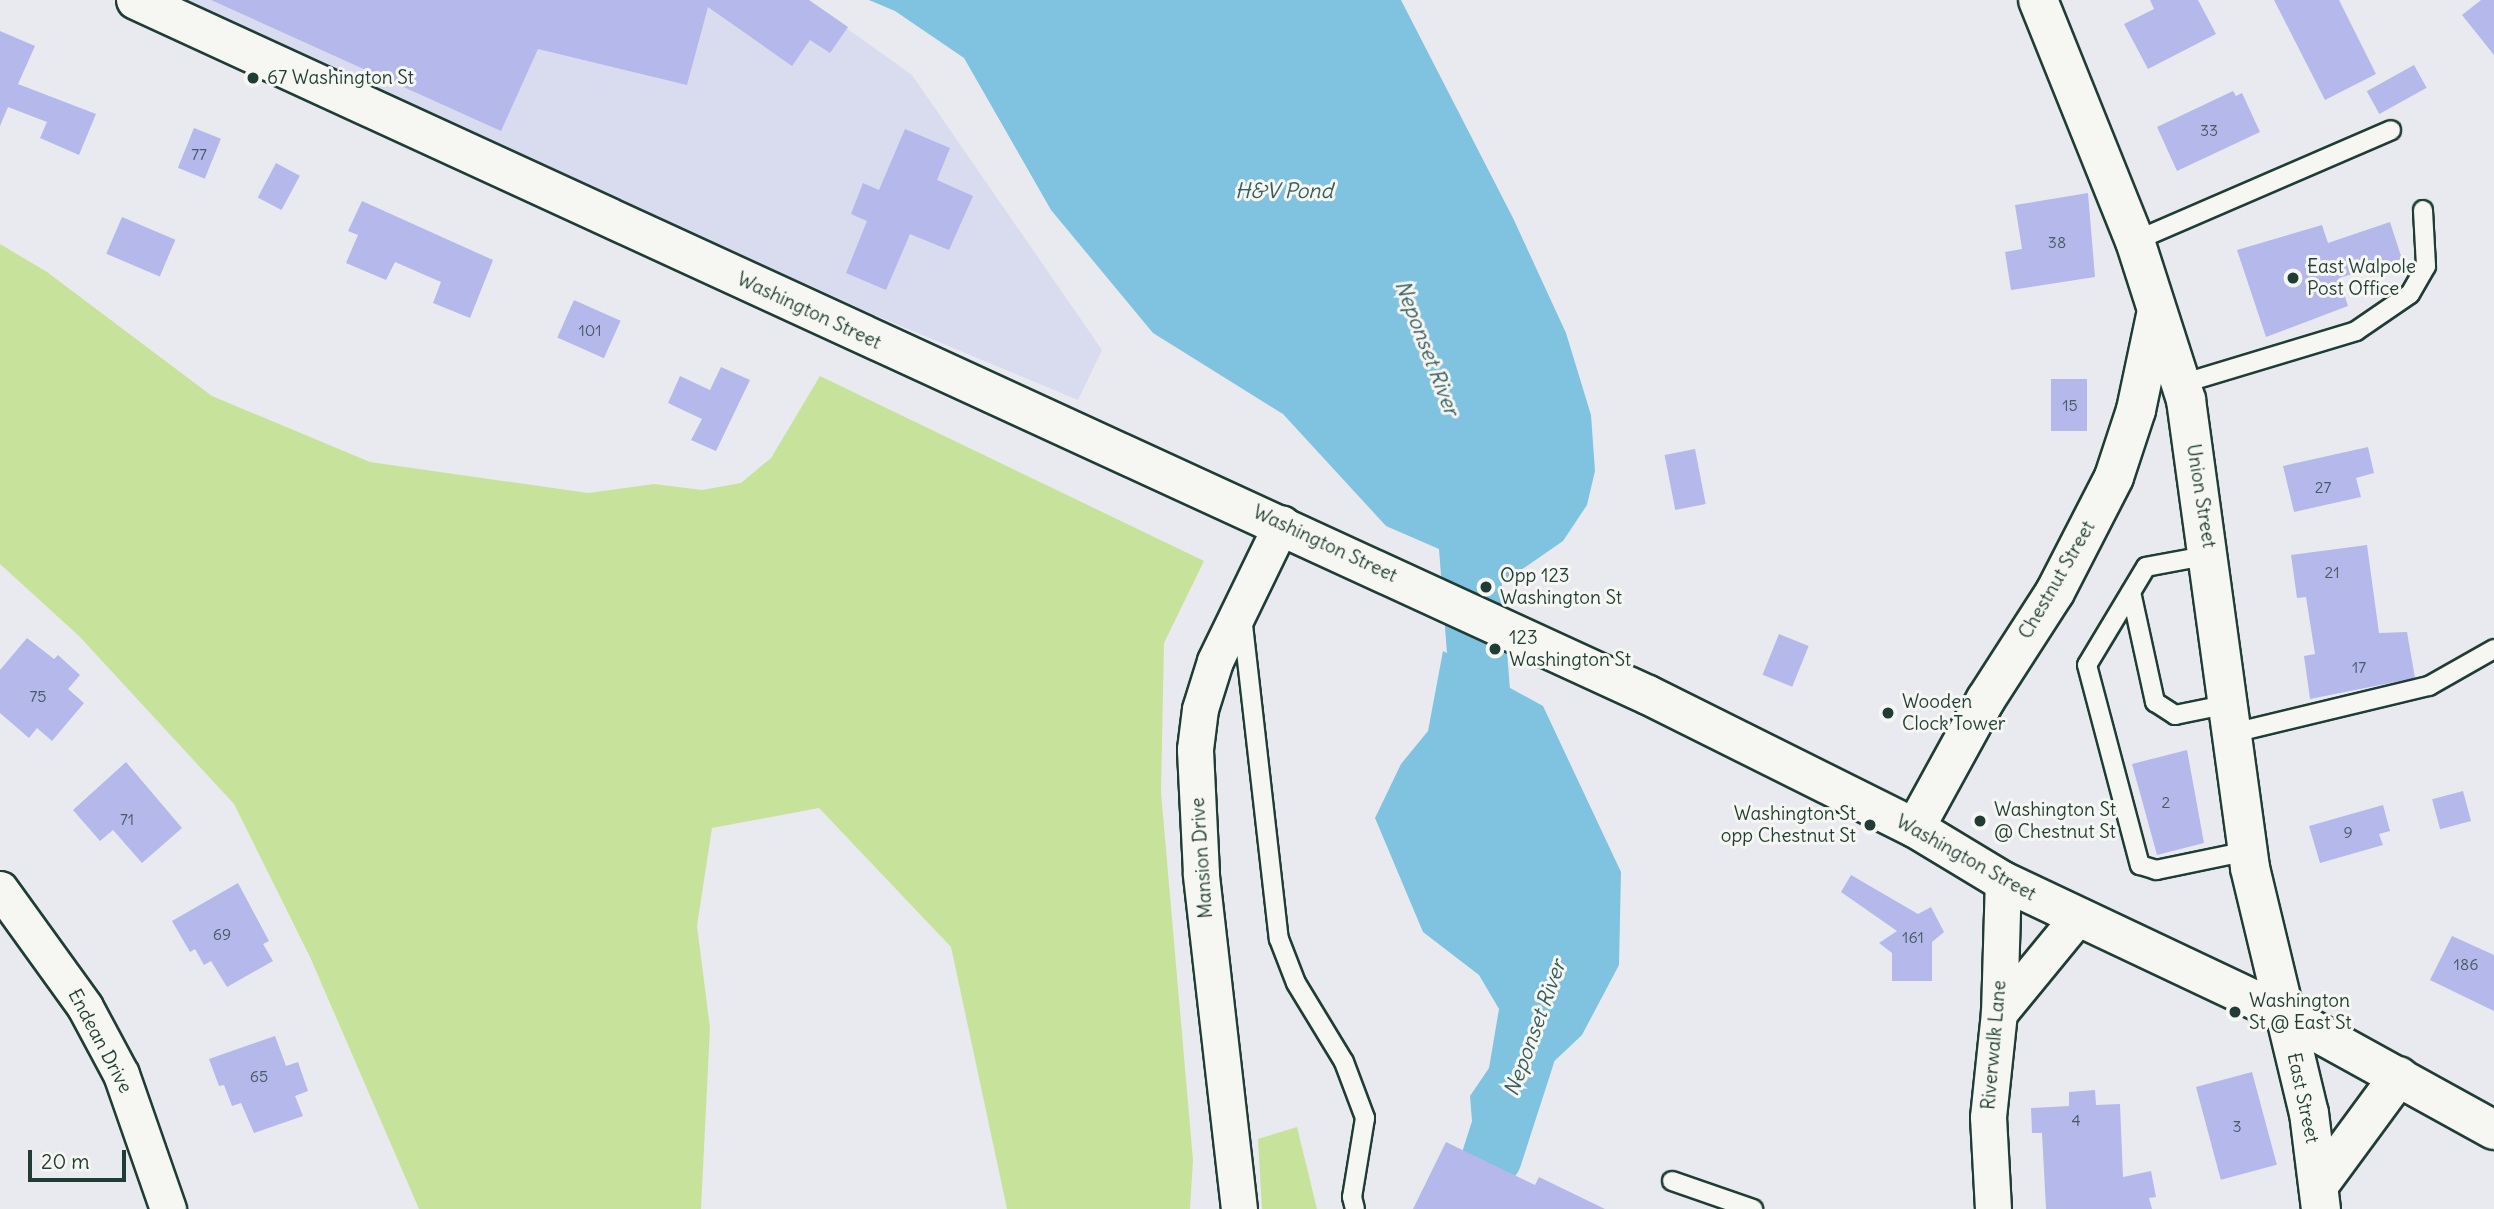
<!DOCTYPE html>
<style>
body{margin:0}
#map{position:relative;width:2494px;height:1209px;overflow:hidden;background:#e9eaf0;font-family:Delius,sans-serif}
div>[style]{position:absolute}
.built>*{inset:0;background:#d9dbee}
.green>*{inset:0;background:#c7e39b}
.water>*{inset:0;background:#7fc3e0}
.river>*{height:60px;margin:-30px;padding:0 30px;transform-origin:30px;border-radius:30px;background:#7fc3e0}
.building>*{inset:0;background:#b5b8ea;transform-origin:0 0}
.roads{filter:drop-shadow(2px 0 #1f3d34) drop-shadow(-2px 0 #1f3d34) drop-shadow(0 2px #1f3d34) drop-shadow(0 -2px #1f3d34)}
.lane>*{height:18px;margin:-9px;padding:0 9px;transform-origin:9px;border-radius:9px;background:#f6f6f2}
.street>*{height:35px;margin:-17.5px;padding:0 17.5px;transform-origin:17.5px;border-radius:17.5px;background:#f6f6f2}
.secondary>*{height:38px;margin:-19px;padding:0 19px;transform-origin:19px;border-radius:19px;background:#f6f6f2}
.dots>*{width:19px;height:19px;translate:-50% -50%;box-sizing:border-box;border:4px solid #f6f6f2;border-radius:50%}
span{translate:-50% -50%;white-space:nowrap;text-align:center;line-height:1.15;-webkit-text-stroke:6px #f6f6f2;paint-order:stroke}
.number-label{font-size:16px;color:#445c62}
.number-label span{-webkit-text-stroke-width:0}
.poi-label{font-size:19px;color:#1f3d34}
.left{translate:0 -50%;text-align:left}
.right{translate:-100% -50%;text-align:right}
.street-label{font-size:19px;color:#1f3d34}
.water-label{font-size:21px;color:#375e5f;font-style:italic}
.scale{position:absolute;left:28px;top:1150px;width:98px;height:32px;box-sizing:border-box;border:4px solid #1f3d34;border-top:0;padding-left:9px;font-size:21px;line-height:24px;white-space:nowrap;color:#1f3d34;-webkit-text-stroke:5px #f6f6f2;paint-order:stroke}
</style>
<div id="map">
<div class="built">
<i style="clip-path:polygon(179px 0,807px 0,912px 75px,1102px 350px,1078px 400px,877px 316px)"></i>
</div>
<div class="green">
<i style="clip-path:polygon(0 244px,47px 272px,212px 396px,370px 462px,588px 493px,654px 484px,702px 490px,741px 483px,771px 458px,820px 376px,1204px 561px,1164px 643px,1161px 792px,1193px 1160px,1190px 1209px,1007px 1209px,951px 947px,819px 808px,712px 828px,697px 926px,710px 1028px,701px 1209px,419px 1209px,310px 957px,234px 804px,79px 636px,0 564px)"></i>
<i style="clip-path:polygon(1297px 1127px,1317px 1209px,1262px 1209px,1258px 1139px)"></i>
</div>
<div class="water">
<i style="clip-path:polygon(869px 0,1401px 0,1513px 218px,1566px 333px,1591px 415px,1595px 471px,1587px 505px,1563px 541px,1508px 579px,1386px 526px,1283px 414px,1153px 333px,1051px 210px,964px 58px,895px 11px)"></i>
<i style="clip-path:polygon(1443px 651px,1543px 706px,1621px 872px,1619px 965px,1582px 1035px,1528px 1086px,1525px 1146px,1472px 1121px,1470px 1096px,1489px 1068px,1499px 1009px,1479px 975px,1423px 932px,1375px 818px,1401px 764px,1428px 731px)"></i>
</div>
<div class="river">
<i style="left:1464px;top:483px;width:221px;rotate:85.6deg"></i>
<i style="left:1481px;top:703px;width:51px;rotate:70.5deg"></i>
<i style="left:1492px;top:1157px;width:107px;rotate:-72.1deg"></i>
</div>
<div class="building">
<i style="clip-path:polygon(211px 0,809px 0,848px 27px,830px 53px,810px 40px,792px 66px,708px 7px,687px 85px,538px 49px,501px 131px)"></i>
<i style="clip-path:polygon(2150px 0,2198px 0,2216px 34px,2148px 69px,2124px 24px,2154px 9px)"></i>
<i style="clip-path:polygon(2274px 0,2339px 0,2376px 74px,2325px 100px)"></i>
<i style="clip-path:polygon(2481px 0,2494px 0,2494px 55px,2462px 15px)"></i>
<i style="clip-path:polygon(0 31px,35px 46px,18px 84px,96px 114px,79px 155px,40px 138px,47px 122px,8px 107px,0 126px)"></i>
<i style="left:2414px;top:65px;width:26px;height:54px;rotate:61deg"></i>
<i style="clip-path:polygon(2233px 91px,2236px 96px,2242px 93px,2260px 132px,2177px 171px,2157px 127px)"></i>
<i style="left:194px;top:128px;width:29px;height:43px;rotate:22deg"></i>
<i style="clip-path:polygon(905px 129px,950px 148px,937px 180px,973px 196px,949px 250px,910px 234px,886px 290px,846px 273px,867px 221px,851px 214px,863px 183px,879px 190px)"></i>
<i style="left:276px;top:163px;width:27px;height:39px;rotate:28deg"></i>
<i style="clip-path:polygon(2088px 193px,2095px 277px,2011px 290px,2005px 252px,2022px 249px,2015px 205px)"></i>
<i style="clip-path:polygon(362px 201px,493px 260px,470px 318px,433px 303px,441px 282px,395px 262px,386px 280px,346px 263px,358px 235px,348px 231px)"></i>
<i style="left:122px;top:217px;width:58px;height:40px;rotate:23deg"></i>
<i style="clip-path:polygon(2390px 222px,2402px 259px,2339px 278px,2348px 306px,2266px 337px,2237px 250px,2322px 225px,2328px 243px)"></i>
<i style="left:574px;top:300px;width:51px;height:41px;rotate:24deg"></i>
<i style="clip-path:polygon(721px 367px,750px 380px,716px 451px,691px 440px,702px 419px,668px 403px,680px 376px,710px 390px)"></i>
<i style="left:2051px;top:379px;width:36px;height:52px"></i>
<i style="clip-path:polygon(2368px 447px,2374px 473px,2356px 478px,2361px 497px,2294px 512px,2283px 466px)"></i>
<i style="left:1695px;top:449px;width:56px;height:31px;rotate:79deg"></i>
<i style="clip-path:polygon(2367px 545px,2379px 633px,2407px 632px,2415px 678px,2310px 699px,2304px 656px,2315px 654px,2306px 597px,2297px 598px,2291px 555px)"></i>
<i style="left:1779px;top:634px;width:32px;height:44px;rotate:22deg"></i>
<i style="clip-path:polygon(27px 638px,54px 659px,58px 655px,80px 675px,68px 689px,84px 703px,52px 741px,37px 728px,29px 738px,0 713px,0 670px)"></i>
<i style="clip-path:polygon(2187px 750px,2204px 843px,2157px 855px,2132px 764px)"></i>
<i style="clip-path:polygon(126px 762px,182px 828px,142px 863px,113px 830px,100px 841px,73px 810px)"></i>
<i style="left:2463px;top:791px;width:31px;height:32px;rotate:75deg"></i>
<i style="clip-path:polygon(2383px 805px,2390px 831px,2379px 834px,2383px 845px,2320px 863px,2309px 826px)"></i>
<i style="clip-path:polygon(1851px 875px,1918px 914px,1931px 907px,1944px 932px,1932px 942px,1932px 981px,1892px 981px,1892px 953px,1879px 943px,1897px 931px,1841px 892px)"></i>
<i style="clip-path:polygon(238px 883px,269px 941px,263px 944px,273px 961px,227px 987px,211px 961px,204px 965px,195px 949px,190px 952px,172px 921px)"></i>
<i style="clip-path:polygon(2452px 936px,2494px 955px,2494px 1011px,2430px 980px)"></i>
<i style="clip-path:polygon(275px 1036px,286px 1066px,298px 1062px,308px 1091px,295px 1096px,303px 1116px,254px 1133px,241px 1103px,232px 1106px,224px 1085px,219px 1086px,209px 1059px)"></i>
<i style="left:2252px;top:1072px;width:96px;height:58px;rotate:75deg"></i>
<i style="clip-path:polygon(2095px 1090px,2096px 1105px,2120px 1104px,2123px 1177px,2151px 1171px,2156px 1197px,2149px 1198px,2152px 1209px,2046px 1209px,2042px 1133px,2032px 1133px,2031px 1108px,2069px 1106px,2069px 1092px)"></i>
<i style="clip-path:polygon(1446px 1142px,1535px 1185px,1539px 1177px,1605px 1209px,1413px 1209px)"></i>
</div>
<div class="roads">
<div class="lane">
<i style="left:2135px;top:241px;width:279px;rotate:-23.4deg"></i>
<i style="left:2181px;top:384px;width:183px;rotate:-16.8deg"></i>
<i style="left:2356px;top:331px;width:65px;rotate:-34.4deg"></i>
<i style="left:2410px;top:294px;width:32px;rotate:-60deg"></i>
<i style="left:2426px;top:266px;width:56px;rotate:-93.1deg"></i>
<i style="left:2210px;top:555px;width:65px;rotate:169.4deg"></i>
<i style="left:2146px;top:567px;width:114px;rotate:121deg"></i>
<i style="left:2087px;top:665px;width:207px;rotate:75.2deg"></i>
<i style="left:2140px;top:865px;width:17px;rotate:17deg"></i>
<i style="left:2156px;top:870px;width:94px;rotate:-11.7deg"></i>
<i style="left:2131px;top:592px;width:113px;rotate:77.7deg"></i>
<i style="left:2155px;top:702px;width:24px;rotate:33deg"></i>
<i style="left:2175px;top:715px;width:55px;rotate:-11.5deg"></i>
<i style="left:1242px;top:616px;width:325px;rotate:83.5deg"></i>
<i style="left:1279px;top:939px;width:47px;rotate:68.9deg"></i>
<i style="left:1296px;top:983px;width:92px;rotate:58.7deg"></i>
<i style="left:1344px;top:1062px;width:60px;rotate:69.4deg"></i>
<i style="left:1365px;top:1118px;width:80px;rotate:99.3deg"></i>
<i style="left:1352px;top:1197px;width:12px;rotate:76deg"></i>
<i style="left:2233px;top:733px;width:202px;rotate:-13.5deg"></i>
<i style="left:2429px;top:686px;width:75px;rotate:-29.6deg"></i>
<i style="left:1672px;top:1181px;width:86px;rotate:19.1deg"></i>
</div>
<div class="street">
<i style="left:0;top:889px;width:145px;rotate:54.2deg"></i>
<i style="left:85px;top:1007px;width:76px;rotate:61.8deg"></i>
<i style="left:121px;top:1074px;width:143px;rotate:70.8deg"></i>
<i style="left:1999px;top:1013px;width:123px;rotate:-50.6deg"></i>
<i style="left:1239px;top:1209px;width:338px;rotate:-96.5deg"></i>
<i style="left:1201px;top:873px;width:124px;rotate:-92.8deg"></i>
<i style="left:1195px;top:749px;width:40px;rotate:-82.9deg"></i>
<i style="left:1200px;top:709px;width:50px;rotate:-72.6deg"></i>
<i style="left:1215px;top:661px;width:153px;rotate:-64.1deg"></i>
<i style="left:1993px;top:1209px;width:92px;rotate:-93.1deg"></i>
<i style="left:1988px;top:1117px;width:105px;rotate:-84deg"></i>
<i style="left:1999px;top:1013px;width:132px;rotate:-88.3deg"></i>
</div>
<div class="secondary">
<i style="left:136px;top:0;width:1664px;rotate:24.69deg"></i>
<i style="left:1648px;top:695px;width:298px;rotate:26.5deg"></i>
<i style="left:1915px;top:828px;width:103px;rotate:31.1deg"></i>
<i style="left:2003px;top:881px;width:309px;rotate:25.3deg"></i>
<i style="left:2282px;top:1013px;width:242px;rotate:28.9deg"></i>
<i style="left:2038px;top:0;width:260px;rotate:68.1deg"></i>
<i style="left:2135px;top:241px;width:167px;rotate:72.2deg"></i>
<i style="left:2186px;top:400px;width:472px;rotate:82.2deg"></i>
<i style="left:2250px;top:868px;width:252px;rotate:76.5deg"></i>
<i style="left:2309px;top:1113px;width:97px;rotate:82.9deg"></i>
<i style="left:1915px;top:828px;width:147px;rotate:-61.2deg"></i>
<i style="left:1986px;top:699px;width:127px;rotate:-57.2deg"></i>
<i style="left:2055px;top:592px;width:129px;rotate:-62.8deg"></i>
<i style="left:2114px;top:477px;width:71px;rotate:-71.8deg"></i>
<i style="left:2136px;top:410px;width:97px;rotate:-78.1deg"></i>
<i style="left:2319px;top:1185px;width:135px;rotate:-53.7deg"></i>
</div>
</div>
<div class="dots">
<i style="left:253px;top:78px;background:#1f3d34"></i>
<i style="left:2293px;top:278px;background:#1f3d34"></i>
<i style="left:1486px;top:587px;background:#1f3d34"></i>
<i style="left:1495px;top:649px;background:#1f3d34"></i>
<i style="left:1888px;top:713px;background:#1f3d34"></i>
<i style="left:1980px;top:821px;background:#1f3d34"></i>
<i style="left:1870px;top:825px;background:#1f3d34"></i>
<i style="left:2235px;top:1012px;background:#1f3d34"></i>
</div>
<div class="number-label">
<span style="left:2209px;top:130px">33</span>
<span style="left:199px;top:154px">77</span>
<span style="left:2057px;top:242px">38</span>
<span style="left:590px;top:330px">101</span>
<span style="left:2070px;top:405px">15</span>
<span style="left:2323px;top:487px">27</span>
<span style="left:2332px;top:572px">21</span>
<span style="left:2359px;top:667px">17</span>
<span style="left:38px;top:696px">75</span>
<span style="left:2166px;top:802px">2</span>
<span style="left:127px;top:819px">71</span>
<span style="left:2348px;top:832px">9</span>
<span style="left:222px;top:934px">69</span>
<span style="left:1913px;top:937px">161</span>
<span style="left:2466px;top:964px">186</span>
<span style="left:259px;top:1076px">65</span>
<span style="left:2076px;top:1120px">4</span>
<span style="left:2237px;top:1126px">3</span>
</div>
<div class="poi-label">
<span class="left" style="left:267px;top:78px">67 Washington St</span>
<span class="left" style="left:2307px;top:278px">East Walpole<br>Post Office</span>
<span class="left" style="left:1500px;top:587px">Opp 123<br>Washington St</span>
<span class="left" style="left:1509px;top:649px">123<br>Washington St</span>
<span class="left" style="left:1902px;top:713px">Wooden<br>Clock Tower</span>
<span class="left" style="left:1994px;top:821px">Washington St<br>@ Chestnut St</span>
<span class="right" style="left:1856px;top:825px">Washington St<br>opp Chestnut St</span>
<span class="left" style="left:2249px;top:1012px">Washington<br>St @ East St</span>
</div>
<div class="street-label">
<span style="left:809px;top:311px;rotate:25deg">Washington Street</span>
<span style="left:2201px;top:496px;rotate:81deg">Union Street</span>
<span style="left:1325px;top:544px;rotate:25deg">Washington Street</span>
<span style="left:2057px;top:580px;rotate:-60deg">Chestnut Street</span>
<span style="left:1202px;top:858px;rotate:-94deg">Mansion Drive</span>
<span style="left:1966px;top:858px;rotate:29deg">Washington Street</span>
<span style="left:100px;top:1041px;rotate:62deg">Endean Drive</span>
<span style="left:1994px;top:1045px;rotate:-85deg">Riverwalk Lane</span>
<span style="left:2303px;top:1098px;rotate:78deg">East Street</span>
</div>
<div class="water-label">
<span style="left:1284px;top:191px">H&amp;V Pond</span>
<span style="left:1427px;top:348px;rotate:69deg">Neponset River</span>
<span style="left:1535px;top:1028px;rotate:-70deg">Neponset River</span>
</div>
<div class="scale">20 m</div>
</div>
